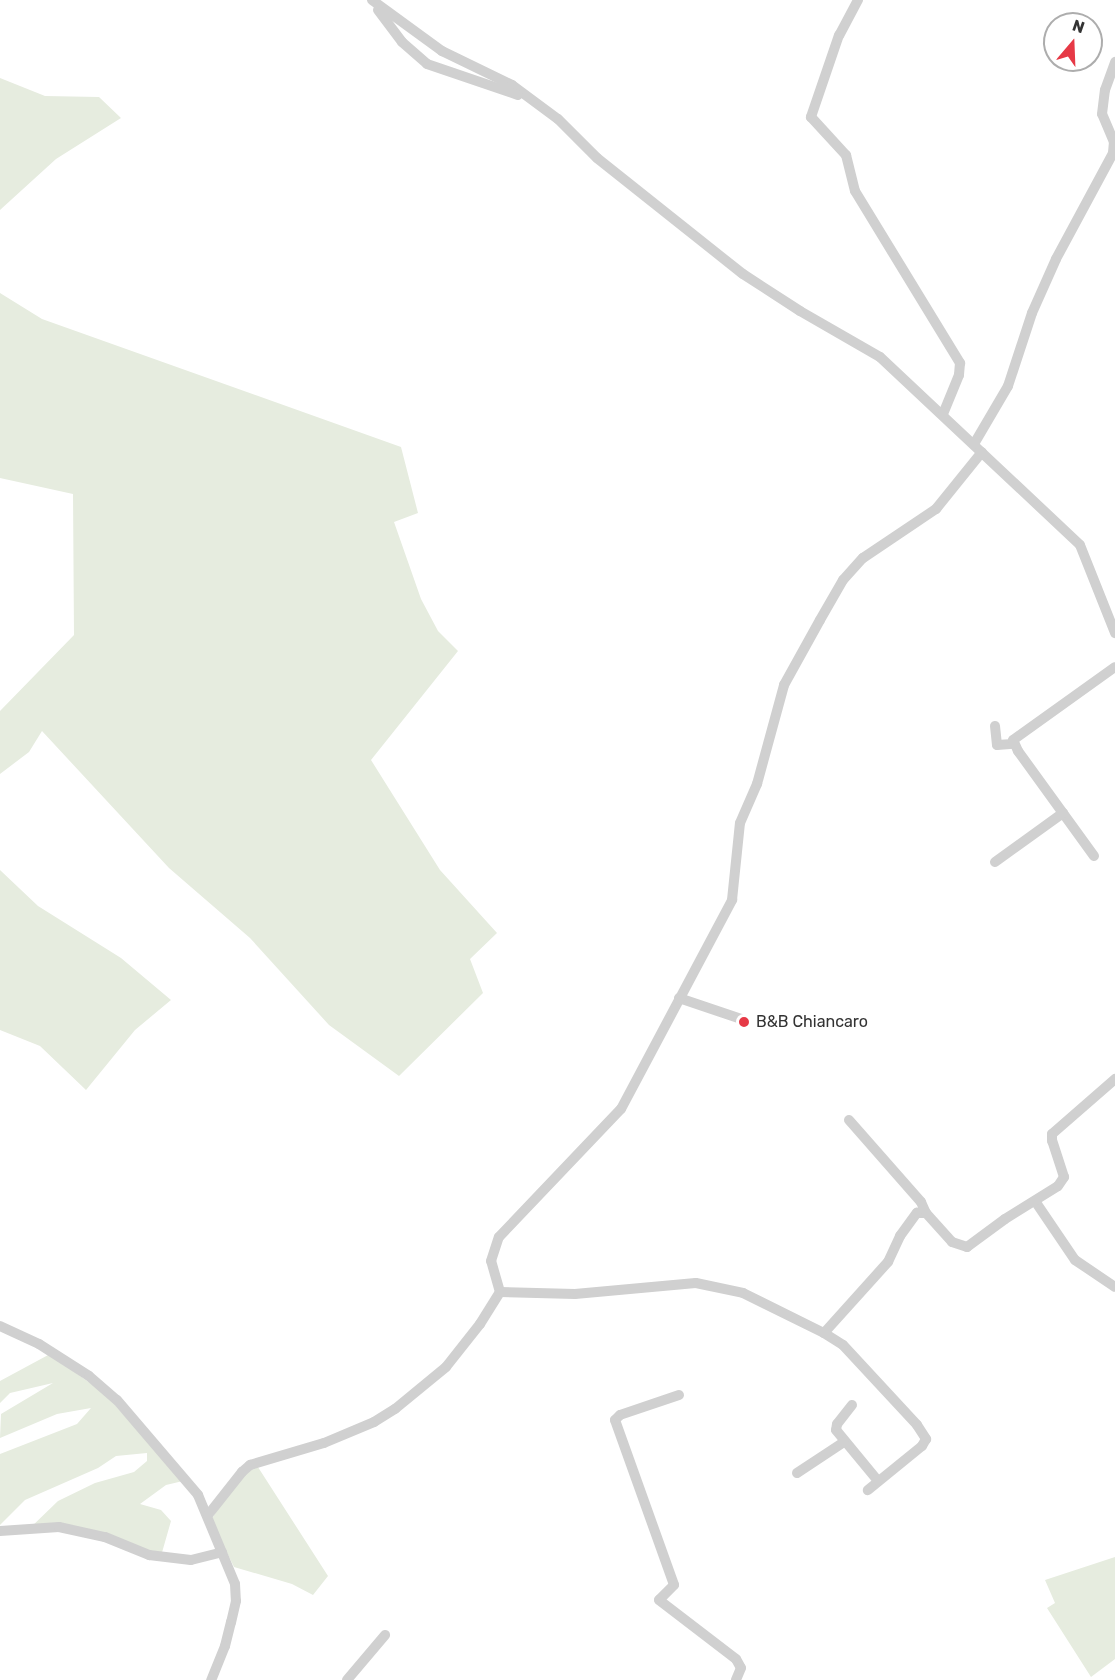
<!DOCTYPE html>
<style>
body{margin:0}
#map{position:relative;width:1115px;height:1680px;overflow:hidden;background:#fff;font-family:Rubik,sans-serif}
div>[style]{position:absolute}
.green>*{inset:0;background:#e6ecdf}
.minor>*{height:10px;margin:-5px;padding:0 5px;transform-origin:5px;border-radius:5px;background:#d0d0d0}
.dots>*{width:16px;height:16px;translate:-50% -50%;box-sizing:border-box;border:3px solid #fff;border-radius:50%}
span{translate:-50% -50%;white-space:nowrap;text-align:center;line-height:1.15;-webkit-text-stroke:6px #fff;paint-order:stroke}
.poi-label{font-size:16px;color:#333}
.left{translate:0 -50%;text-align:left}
.north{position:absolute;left:1043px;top:12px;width:60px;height:60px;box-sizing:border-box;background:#fff;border:2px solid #adadad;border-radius:50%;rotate:19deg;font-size:16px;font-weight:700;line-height:24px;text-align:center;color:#333}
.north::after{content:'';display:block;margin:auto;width:21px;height:27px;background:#e63946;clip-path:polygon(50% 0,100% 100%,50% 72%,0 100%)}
</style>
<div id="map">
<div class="green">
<i style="clip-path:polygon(0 78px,45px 96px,99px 97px,121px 118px,56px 159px,0 210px)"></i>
<i style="clip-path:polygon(0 293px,42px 319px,401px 447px,418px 513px,394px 522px,421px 599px,438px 631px,458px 651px,371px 760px,440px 870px,497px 933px,470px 959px,483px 993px,399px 1076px,329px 1025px,250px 938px,169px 868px,42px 731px,29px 752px,0 774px,0 711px,74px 635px,73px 494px,0 478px)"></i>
<i style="clip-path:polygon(0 870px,38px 906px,121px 958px,171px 1000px,135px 1030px,86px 1090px,40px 1046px,0 1030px)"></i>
<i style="clip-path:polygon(50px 1354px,105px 1394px,183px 1481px,166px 1485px,140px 1504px,161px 1510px,171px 1521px,161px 1556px,72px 1529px,28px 1530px,58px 1501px,95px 1483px,134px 1472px,147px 1461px,147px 1453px,116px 1456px,98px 1468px,25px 1500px,0 1525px,0 1454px,77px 1424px,91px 1408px,57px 1414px,0 1438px,1px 1414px,53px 1383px,10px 1393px,0 1403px,0 1381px)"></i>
<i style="clip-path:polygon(256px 1464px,328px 1576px,313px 1595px,292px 1584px,234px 1567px,211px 1520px,232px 1487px)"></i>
<i style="clip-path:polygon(1115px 1557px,1115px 1659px,1091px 1677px,1047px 1608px,1055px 1603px,1045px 1580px)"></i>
</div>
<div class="minor">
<i style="left:372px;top:0;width:87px;rotate:36.1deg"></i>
<i style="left:442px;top:51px;width:78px;rotate:25.9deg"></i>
<i style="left:512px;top:85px;width:57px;rotate:36.5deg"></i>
<i style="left:558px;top:119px;width:55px;rotate:45deg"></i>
<i style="left:597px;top:158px;width:186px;rotate:38.5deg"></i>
<i style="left:743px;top:274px;width:68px;rotate:33deg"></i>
<i style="left:800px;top:311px;width:92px;rotate:29.9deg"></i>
<i style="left:880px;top:357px;width:274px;rotate:43.2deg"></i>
<i style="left:1080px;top:545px;width:95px;rotate:68.3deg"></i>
<i style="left:858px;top:0;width:40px;rotate:118deg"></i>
<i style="left:839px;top:35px;width:87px;rotate:108.9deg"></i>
<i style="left:811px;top:117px;width:52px;rotate:47.4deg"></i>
<i style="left:846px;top:155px;width:37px;rotate:76deg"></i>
<i style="left:855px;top:191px;width:202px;rotate:58.6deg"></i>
<i style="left:960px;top:363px;width:12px;rotate:95deg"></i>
<i style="left:959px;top:375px;width:42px;rotate:112.3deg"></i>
<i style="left:378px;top:10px;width:40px;rotate:53deg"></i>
<i style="left:402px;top:42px;width:33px;rotate:41deg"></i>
<i style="left:427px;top:64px;width:96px;rotate:18.8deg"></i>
<i style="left:974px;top:444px;width:67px;rotate:-59.6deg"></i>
<i style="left:1008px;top:386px;width:77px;rotate:-71.8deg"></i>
<i style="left:1032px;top:313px;width:59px;rotate:-66deg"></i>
<i style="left:1056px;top:259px;width:120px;rotate:-61.7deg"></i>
<i style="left:1113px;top:153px;width:11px;rotate:-85deg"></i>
<i style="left:1114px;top:142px;width:30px;rotate:-113deg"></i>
<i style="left:1102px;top:114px;width:24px;rotate:-83deg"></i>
<i style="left:1105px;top:90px;width:30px;rotate:-70deg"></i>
<i style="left:995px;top:726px;width:19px;rotate:84deg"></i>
<i style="left:997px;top:745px;width:16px;rotate:-4deg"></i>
<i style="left:1094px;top:856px;width:130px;rotate:-125.9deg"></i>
<i style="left:1018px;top:751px;width:12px;rotate:-114deg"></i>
<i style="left:1013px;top:740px;width:125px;rotate:-35.6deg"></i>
<i style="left:995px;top:862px;width:84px;rotate:-35.8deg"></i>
<i style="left:679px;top:998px;width:65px;rotate:18.7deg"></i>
<i style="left:849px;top:1120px;width:109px;rotate:48.7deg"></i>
<i style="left:921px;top:1202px;width:12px;rotate:66deg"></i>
<i style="left:1035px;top:1201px;width:71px;rotate:55.9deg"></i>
<i style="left:1075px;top:1260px;width:48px;rotate:34deg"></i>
<i style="left:500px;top:1292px;width:75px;rotate:1.5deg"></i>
<i style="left:575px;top:1294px;width:121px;rotate:-5.2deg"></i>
<i style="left:696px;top:1283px;width:48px;rotate:12deg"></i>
<i style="left:743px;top:1293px;width:90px;rotate:26.3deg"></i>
<i style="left:824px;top:1333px;width:22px;rotate:32deg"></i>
<i style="left:843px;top:1345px;width:109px;rotate:47.2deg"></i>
<i style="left:917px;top:1425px;width:17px;rotate:57deg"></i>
<i style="left:926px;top:1439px;width:8px;rotate:120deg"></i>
<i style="left:922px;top:1446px;width:70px;rotate:140.8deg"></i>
<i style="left:0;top:1326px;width:43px;rotate:24.8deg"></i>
<i style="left:39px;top:1344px;width:59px;rotate:32.6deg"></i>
<i style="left:89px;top:1376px;width:37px;rotate:41deg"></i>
<i style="left:117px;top:1400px;width:125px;rotate:49.5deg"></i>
<i style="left:198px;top:1495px;width:96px;rotate:67.4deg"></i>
<i style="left:235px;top:1584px;width:17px;rotate:87deg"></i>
<i style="left:236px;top:1601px;width:22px;rotate:103deg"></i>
<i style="left:231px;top:1622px;width:25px;rotate:104deg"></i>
<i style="left:225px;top:1646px;width:37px;rotate:112deg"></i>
<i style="left:824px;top:1333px;width:96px;rotate:-48deg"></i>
<i style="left:888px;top:1262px;width:29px;rotate:-65deg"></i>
<i style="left:900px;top:1236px;width:29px;rotate:-54deg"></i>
<i style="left:917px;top:1213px;width:9px"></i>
<i style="left:926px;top:1213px;width:39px;rotate:48deg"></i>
<i style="left:952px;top:1242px;width:16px;rotate:18deg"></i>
<i style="left:967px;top:1247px;width:47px;rotate:-36.4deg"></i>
<i style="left:1005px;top:1219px;width:62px;rotate:-31.9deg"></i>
<i style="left:1058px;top:1186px;width:11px;rotate:-56deg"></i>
<i style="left:1064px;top:1177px;width:38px;rotate:-108deg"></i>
<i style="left:1052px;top:1141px;width:7px;rotate:-90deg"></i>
<i style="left:1052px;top:1134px;width:84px;rotate:-41.1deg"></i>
<i style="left:679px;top:1395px;width:62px;rotate:161.3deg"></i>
<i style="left:620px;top:1415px;width:7px;rotate:135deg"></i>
<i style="left:615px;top:1420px;width:175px;rotate:70.3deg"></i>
<i style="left:674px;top:1585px;width:21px;rotate:135deg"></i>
<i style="left:659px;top:1600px;width:97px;rotate:37.5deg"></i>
<i style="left:736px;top:1659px;width:10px;rotate:61deg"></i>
<i style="left:741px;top:1668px;width:13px;rotate:113deg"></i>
<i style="left:852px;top:1405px;width:24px;rotate:128deg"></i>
<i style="left:837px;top:1424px;width:6px;rotate:99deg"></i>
<i style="left:836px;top:1430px;width:66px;rotate:50.5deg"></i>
<i style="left:797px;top:1473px;width:56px;rotate:-33.4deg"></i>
<i style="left:208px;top:1515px;width:55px;rotate:-51.7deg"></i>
<i style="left:242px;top:1472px;width:11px;rotate:-41deg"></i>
<i style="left:250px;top:1465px;width:77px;rotate:-16.6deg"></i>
<i style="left:324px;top:1443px;width:54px;rotate:-22.8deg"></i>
<i style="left:374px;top:1422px;width:25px;rotate:-32deg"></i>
<i style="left:395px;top:1409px;width:66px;rotate:-39.5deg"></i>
<i style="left:446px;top:1367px;width:55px;rotate:-51.7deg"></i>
<i style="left:480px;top:1324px;width:38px;rotate:-58deg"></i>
<i style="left:500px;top:1292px;width:32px;rotate:-106deg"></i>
<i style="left:491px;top:1261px;width:25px;rotate:-72deg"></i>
<i style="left:499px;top:1237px;width:177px;rotate:-46.4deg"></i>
<i style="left:621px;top:1109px;width:237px;rotate:-62deg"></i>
<i style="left:732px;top:900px;width:77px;rotate:-84.1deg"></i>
<i style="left:740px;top:823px;width:43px;rotate:-66.4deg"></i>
<i style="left:757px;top:784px;width:103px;rotate:-74.7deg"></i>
<i style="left:784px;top:685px;width:74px;rotate:-61deg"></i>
<i style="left:820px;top:620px;width:46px;rotate:-60.1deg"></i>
<i style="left:843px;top:580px;width:30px;rotate:-48deg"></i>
<i style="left:863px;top:558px;width:88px;rotate:-33.9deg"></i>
<i style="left:936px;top:509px;width:73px;rotate:-51.1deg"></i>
<i style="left:0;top:1531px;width:59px;rotate:-3.9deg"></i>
<i style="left:59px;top:1527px;width:47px;rotate:12.3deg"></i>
<i style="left:105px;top:1537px;width:48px;rotate:22.2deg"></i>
<i style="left:149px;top:1555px;width:42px;rotate:6.8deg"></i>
<i style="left:191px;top:1560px;width:32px;rotate:-14deg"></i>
<i style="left:347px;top:1680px;width:59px;rotate:-49.8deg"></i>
</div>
<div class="dots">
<i style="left:744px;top:1022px;background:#e63946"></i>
</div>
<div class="poi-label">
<span class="left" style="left:756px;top:1022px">B&amp;B Chiancaro</span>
</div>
<div class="north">N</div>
</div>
